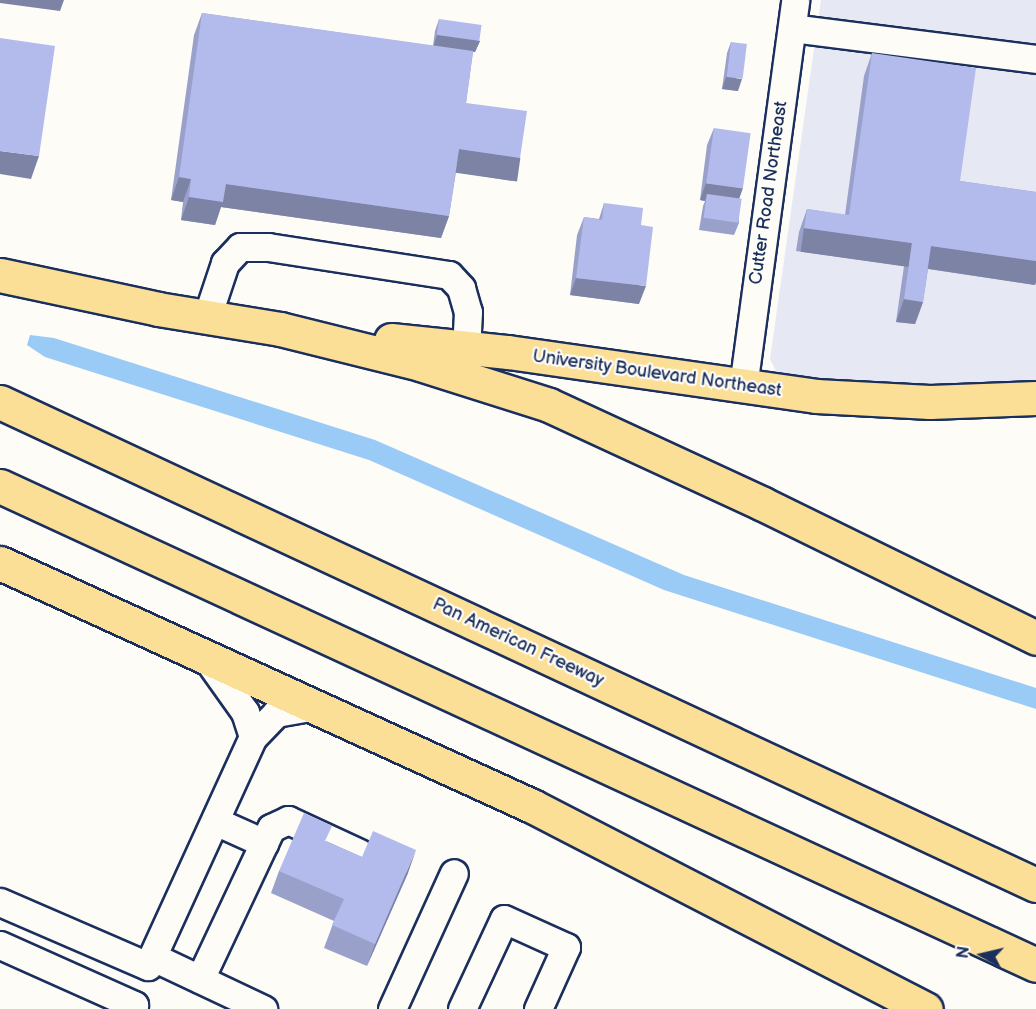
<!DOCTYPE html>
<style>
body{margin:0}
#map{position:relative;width:1036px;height:1009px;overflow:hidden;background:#fdfcf7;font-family:"Balsamiq Sans",sans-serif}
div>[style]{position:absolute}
.built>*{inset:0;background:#e6e8f4}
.water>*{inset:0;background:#9acaf6}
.roads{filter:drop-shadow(2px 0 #1b2f5e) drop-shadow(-2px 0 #1b2f5e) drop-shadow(0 2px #1b2f5e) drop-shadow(0 -2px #1b2f5e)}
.minor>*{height:27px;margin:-13.5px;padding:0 13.5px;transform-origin:13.5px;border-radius:13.5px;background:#fdfcf7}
.major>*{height:33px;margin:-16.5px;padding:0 16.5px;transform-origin:16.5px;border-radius:16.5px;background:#fbdf96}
.highway>*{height:33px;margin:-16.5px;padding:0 16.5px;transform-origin:16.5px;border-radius:16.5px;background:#fbdf96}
.wall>*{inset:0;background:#99a1cb}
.shaded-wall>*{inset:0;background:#7d83a5;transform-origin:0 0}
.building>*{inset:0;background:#b2bbec;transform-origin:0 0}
span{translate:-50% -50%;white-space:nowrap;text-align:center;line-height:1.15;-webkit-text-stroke:4.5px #fdfcf7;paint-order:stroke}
.street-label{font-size:18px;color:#1b2f5e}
.north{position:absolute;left:952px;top:925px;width:60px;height:60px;-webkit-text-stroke:4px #fdfcf7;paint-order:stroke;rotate:278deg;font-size:16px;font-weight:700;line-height:24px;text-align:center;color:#1b2f5e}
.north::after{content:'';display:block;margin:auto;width:21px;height:27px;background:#1b2f5e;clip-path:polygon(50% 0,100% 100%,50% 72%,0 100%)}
</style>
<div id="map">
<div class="built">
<i style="clip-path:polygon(821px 0,1036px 0,1036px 382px,974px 388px,812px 381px,776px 371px,770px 359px)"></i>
</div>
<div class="water">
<i style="clip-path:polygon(30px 335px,54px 338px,375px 440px,684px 575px,1036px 688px,1036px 709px,664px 590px,369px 460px,45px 357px,27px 345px)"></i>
</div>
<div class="roads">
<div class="minor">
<i style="left:792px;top:28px;width:246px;rotate:7.2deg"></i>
<i style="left:207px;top:317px;width:57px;rotate:-71.6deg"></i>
<i style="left:225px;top:263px;width:22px;rotate:-47deg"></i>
<i style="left:240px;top:247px;width:28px"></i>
<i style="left:268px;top:247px;width:183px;rotate:8.8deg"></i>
<i style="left:449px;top:275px;width:18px;rotate:47deg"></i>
<i style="left:461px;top:288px;width:25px;rotate:74deg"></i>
<i style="left:468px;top:312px;width:36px;rotate:93deg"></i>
<i style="left:743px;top:387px;width:390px;rotate:-82.3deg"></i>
<i style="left:205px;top:656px;width:69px;rotate:54.5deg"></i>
<i style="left:245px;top:712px;width:26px;rotate:72deg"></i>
<i style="left:215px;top:821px;width:54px;rotate:24.2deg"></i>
<i style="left:0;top:902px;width:161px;rotate:23.4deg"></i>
<i style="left:148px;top:966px;width:252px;rotate:-65.4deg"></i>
<i style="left:253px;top:737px;width:33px;rotate:-46deg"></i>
<i style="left:276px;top:713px;width:39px;rotate:-10deg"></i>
<i style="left:0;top:945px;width:147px;rotate:24.1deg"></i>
<i style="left:134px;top:1005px;width:4px;rotate:104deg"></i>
<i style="left:153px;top:957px;width:122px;rotate:25.3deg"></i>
<i style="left:200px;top:979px;width:167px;rotate:-64.8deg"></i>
<i style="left:271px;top:828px;width:19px;rotate:-25deg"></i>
<i style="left:288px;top:820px;width:78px;rotate:24.9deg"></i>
<i style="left:392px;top:1009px;width:149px;rotate:-65.5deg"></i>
<i style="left:462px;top:1009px;width:99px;rotate:-65deg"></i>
<i style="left:504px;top:919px;width:68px;rotate:24.3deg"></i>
<i style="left:566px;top:947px;width:68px;rotate:114.3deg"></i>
</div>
<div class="major">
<i style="left:0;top:275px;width:162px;rotate:12.1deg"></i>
<i style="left:158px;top:309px;width:124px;rotate:9.3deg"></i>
<i style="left:280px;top:329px;width:144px;rotate:14deg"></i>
<i style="left:420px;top:364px;width:135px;rotate:17.6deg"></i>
<i style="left:549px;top:405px;width:236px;rotate:24.8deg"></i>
<i style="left:763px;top:504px;width:304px;rotate:26.1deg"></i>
<i style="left:391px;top:340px;width:118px;rotate:5.9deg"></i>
<i style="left:508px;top:352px;width:311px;rotate:8.1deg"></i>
<i style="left:816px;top:396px;width:114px;rotate:3deg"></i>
<i style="left:930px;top:402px;width:106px;rotate:-2.2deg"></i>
<i style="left:0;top:563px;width:585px;rotate:24.55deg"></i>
<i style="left:532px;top:806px;width:443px;rotate:27.3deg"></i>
</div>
<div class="highway">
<i style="left:0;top:402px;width:1143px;rotate:25deg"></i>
<i style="left:0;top:486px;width:1141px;rotate:24.81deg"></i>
</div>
</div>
<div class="wall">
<i style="clip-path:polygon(202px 13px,433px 46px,435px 31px,439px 19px,480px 41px,475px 52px,473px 52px,466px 103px,520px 158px,512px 181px,456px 172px,449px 216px,441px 238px,221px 207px,215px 225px,181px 220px,183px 202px,171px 200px,194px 35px)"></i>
<i style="clip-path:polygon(731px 42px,738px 91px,722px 89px,727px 53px)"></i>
<i style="clip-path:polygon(872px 53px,960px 181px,1036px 192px,1036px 282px,1035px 285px,928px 269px,923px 302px,915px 324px,896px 322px,904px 266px,796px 251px,799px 232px,807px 209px,845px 215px,864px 76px)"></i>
<i style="clip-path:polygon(714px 128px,739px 199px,739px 223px,734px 235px,699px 230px,703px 206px,705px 201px,700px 200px,707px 145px)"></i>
<i style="clip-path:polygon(604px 203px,641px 225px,639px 304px,570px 295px,577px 235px,584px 217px,599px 219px)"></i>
<i style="clip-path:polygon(326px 841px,362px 857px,408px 873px,367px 966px,324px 948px,334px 921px,271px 893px,279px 871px)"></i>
</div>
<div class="shaded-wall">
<i style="clip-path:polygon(0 0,64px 0,60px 11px,0 3px)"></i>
<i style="clip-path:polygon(437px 35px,480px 41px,475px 52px,433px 47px)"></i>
<i style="clip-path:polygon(726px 77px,742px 79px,738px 91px,722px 89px)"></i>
<i style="left:459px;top:149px;width:62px;height:24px;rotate:8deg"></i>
<i style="clip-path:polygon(0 151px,39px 156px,31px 179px,0 174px)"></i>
<i style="clip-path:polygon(179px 177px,191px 179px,183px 202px,171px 200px)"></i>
<i style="clip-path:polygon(706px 183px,743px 188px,737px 205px,707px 194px,705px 201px,700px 200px)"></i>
<i style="clip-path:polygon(226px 184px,449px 216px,441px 238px,221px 207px,215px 225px,181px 220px,189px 197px)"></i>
<i style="left:804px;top:228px;width:109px;height:24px;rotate:8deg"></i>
<i style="clip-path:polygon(931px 246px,1036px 261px,1036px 282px,1035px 285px,923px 268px)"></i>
<i style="clip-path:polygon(576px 278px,646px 286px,639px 304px,570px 295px)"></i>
<i style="clip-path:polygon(904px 299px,923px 302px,915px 324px,896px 322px)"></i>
<i style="clip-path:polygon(416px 850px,408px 873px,367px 966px,375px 944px)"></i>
</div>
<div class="building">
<i style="clip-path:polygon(202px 13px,473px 51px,466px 103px,527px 111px,520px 158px,459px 149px,449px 216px,226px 184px,223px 202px,189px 197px,191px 179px,179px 177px)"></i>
<i style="left:439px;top:19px;width:43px;height:16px;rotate:8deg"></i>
<i style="clip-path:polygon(0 38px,55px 46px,39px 156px,0 151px)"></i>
<i style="left:731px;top:42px;width:16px;height:35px;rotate:7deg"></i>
<i style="clip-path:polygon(872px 53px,976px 68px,960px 181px,1036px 192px,1036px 261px,931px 246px,923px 302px,904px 299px,912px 243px,804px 228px,807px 209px,849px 215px)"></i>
<i style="left:714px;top:128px;width:37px;height:56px;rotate:8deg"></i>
<i style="left:707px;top:194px;width:35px;height:24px;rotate:8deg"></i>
<i style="clip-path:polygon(604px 203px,643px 208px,641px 225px,653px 227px,646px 286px,576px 278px,584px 217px,602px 220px)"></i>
<i style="clip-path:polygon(304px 813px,332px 826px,325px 841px,362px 857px,373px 831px,416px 850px,375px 944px,332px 925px,344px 899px,279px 871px)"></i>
</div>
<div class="street-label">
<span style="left:769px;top:193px;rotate:-82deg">Cutter Road Northeast</span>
<span style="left:657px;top:374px;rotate:8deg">University Boulevard Northeast</span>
<span style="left:518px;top:643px;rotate:25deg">Pan American Freeway</span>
</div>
<div class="north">N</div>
</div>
